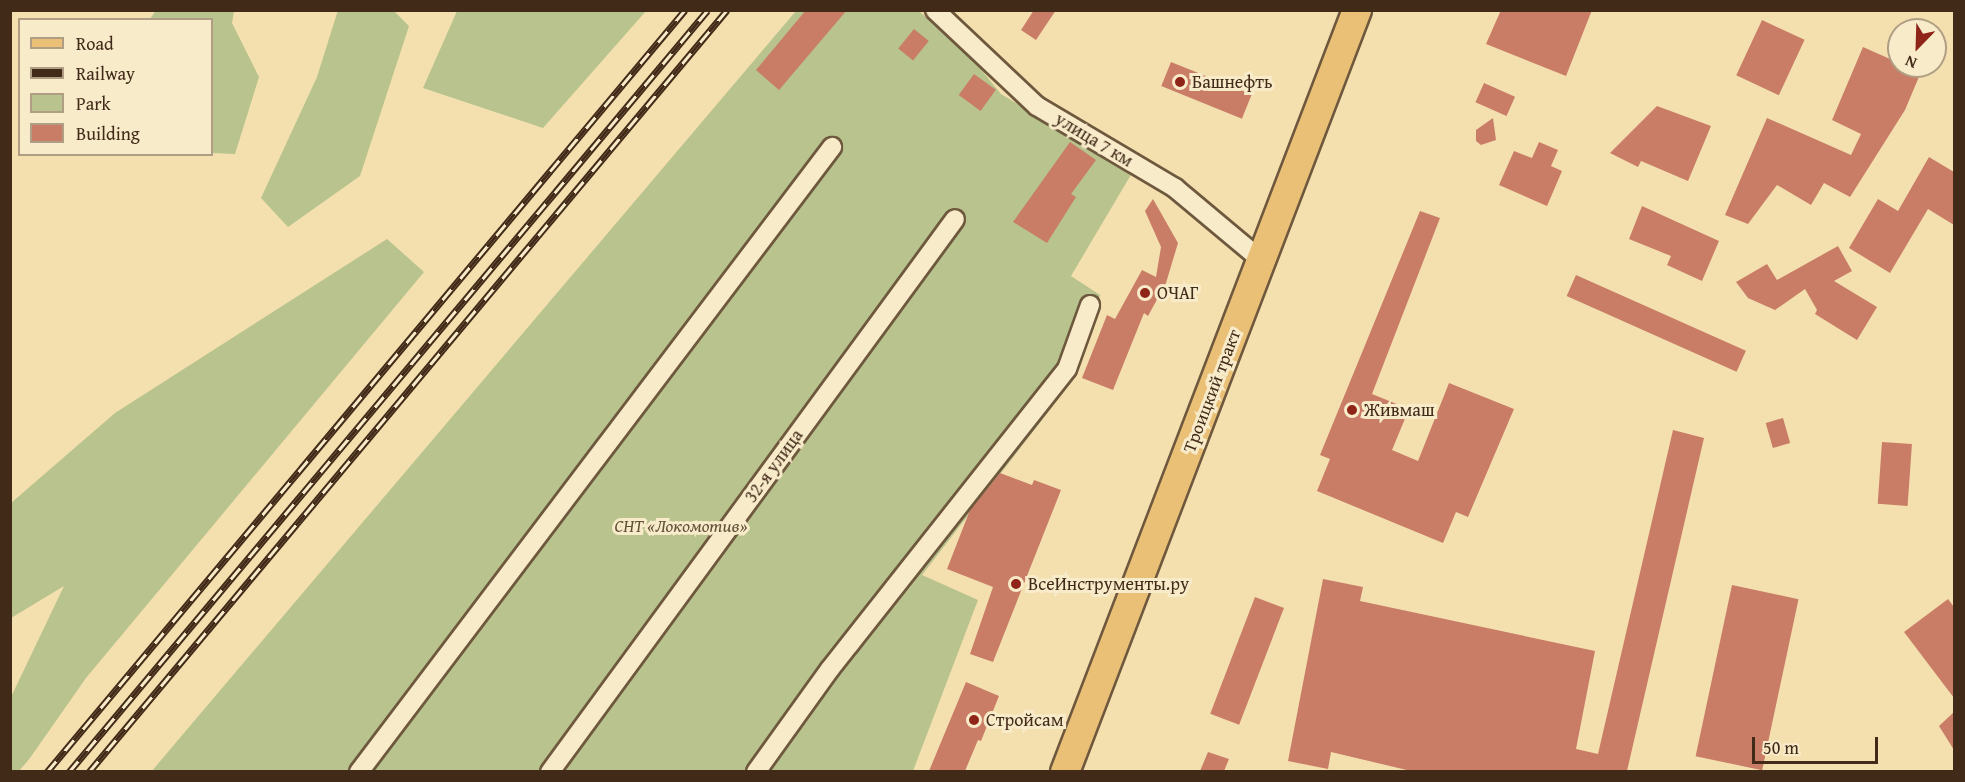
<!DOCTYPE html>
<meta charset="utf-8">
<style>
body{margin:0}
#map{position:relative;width:1965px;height:782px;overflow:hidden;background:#f4e0ae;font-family:"Gentium Book Plus",serif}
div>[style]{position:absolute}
.green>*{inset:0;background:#b8c38d}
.building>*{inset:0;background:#c97d67;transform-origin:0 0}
.roads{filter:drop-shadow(2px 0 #6e583e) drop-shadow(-2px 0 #6e583e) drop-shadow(0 2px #6e583e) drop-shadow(0 -2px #6e583e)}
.street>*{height:18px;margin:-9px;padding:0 9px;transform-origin:9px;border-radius:9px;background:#f8ebca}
.primary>*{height:28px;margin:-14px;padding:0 14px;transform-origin:14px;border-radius:14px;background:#eac077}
.rail>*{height:7px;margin-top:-3.5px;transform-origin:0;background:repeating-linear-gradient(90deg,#f8ebca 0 14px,#422a19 0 28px);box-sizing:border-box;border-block:2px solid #422a19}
.dots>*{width:16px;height:16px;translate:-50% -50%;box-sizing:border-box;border:3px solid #f8ebca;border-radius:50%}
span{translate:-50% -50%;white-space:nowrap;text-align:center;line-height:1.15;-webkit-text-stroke:6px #f8ebca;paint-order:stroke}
.poi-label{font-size:18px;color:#422a19}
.left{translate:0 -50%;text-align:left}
.street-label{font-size:18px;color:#422a19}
.park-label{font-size:18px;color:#605036;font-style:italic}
.frame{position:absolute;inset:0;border:12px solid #422a19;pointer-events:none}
.legend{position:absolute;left:18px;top:18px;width:195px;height:138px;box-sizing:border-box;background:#f8ebca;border:2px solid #af9e83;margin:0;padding:8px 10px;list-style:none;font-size:18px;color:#422a19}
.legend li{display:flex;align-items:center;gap:12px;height:30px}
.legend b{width:30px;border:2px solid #af9e83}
.north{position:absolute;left:1887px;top:18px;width:60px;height:60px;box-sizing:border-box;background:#f8ebca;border:2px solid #af9e83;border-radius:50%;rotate:203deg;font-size:16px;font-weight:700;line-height:24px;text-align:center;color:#422a19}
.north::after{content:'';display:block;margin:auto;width:21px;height:27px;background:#8f2418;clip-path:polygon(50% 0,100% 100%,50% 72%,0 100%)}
.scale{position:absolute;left:1752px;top:737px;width:126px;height:27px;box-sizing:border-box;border:3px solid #422a19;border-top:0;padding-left:8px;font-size:18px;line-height:21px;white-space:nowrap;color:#422a19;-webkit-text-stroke:4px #f8ebca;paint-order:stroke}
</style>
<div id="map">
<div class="green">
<i style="clip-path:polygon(156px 10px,234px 11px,232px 23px,259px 77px,235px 154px,212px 153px,212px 20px,150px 19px)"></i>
<i style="clip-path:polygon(338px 10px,394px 11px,409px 26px,360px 176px,288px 227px,261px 198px,317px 77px)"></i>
<i style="clip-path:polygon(457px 11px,457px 10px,646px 11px,543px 128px,423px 88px)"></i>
<i style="clip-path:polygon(796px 11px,919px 11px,975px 62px,1001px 94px,1132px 173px,1071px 276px,1100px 295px,1073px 380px,922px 575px,978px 600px,913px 771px,151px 772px)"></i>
<i style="clip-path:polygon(387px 239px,424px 272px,86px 678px,30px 758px,19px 771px,11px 771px,11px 697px,64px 586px,11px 618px,11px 503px,115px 413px)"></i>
</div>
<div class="building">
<i style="clip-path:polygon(806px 10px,847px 10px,779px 90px,756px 70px)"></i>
<i style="clip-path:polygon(1034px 10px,1056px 10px,1036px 40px,1021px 30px)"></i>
<i style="clip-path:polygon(1501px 10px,1592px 10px,1566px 76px,1486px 44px)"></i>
<i style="left:1762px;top:20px;width:47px;height:61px;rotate:25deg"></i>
<i style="left:914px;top:29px;width:19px;height:25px;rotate:39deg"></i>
<i style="clip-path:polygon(1863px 47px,1899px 63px,1899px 66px,1921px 72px,1905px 110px,1850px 197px,1824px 183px,1811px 205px,1777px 185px,1748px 224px,1725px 215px,1767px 118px,1851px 155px,1861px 134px,1832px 120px)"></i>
<i style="left:1171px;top:62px;width:87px;height:26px;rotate:22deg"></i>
<i style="left:974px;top:74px;width:27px;height:26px;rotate:36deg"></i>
<i style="left:1484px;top:83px;width:34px;height:21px;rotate:24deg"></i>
<i style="clip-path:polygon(1657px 106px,1711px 126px,1688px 181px,1641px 161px,1638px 167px,1610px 153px)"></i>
<i style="clip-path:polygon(1493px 118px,1496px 140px,1481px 145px,1476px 141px,1476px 130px)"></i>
<i style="clip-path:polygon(1070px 142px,1096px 160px,1071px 194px,1076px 197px,1047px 243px,1013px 222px)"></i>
<i style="clip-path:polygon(1539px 142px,1558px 150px,1551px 166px,1562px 171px,1547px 206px,1499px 185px,1514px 151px,1532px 158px)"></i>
<i style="clip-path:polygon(1929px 157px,1954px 172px,1954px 225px,1928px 209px,1890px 273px,1849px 248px,1878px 199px,1898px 211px)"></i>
<i style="clip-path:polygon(1153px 199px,1178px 243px,1166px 283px,1148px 316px,1144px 313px,1113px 390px,1082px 378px,1107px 315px,1115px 319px,1142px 270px,1156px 277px,1161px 247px,1145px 211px)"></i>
<i style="clip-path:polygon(1642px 206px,1719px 241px,1702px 281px,1667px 265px,1671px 256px,1629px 239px)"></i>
<i style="clip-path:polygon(1420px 211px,1440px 218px,1372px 394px,1409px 409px,1392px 450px,1418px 461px,1449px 383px,1514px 409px,1468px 517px,1456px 512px,1443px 543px,1317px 491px,1330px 459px,1320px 455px)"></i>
<i style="clip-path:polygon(1838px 246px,1852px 271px,1834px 281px,1877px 307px,1857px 340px,1815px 314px,1817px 310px,1805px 289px,1775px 310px,1748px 298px,1736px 282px,1767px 264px,1777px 280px)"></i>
<i style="left:1576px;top:275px;width:186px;height:23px;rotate:24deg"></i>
<i style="left:1783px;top:418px;width:26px;height:18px;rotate:74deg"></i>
<i style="clip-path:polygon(1673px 430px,1704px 438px,1627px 771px,1411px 771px,1331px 752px,1328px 769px,1288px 761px,1323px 579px,1363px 587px,1360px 601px,1595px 651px,1576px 749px,1598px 754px)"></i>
<i style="left:1882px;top:442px;width:30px;height:62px;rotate:4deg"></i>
<i style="clip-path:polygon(1000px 473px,1032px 485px,1034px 480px,1061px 490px,993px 662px,970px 654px,993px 587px,947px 569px,970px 510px)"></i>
<i style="left:1732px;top:585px;width:68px;height:175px;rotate:12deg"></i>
<i style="left:1255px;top:597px;width:31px;height:125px;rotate:21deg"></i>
<i style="clip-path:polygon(1948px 599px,1954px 607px,1954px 698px,1904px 632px)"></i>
<i style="clip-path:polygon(966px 682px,999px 696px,981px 741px,978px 740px,965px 771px,929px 771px)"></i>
<i style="clip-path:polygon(1954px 712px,1954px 750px,1939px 726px)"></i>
<i style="clip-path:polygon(1208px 752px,1229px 759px,1224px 771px,1200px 771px)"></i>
</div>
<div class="roads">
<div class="street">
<i style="left:935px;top:10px;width:140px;rotate:43.3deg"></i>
<i style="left:1037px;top:106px;width:161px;rotate:30.7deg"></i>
<i style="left:1175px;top:188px;width:112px;rotate:39.9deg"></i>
<i style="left:359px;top:772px;width:784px;rotate:-52.88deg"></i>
<i style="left:550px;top:772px;width:685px;rotate:-53.78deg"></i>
<i style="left:756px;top:772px;width:127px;rotate:-54.3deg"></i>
<i style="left:830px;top:669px;width:382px;rotate:-51.7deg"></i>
<i style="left:1067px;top:369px;width:68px;rotate:-70.2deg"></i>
</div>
<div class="primary">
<i style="left:1065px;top:772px;width:816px;rotate:-69.03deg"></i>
</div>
</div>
<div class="rail">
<i style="left:47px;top:772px;width:994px;rotate:-50.06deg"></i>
<i style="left:69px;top:772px;width:994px;rotate:-50.02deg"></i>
<i style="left:89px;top:772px;width:994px;rotate:-50.06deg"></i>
</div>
<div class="dots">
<i style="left:1180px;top:82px;background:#8f2418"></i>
<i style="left:1145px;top:293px;background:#8f2418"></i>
<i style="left:1352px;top:410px;background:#8f2418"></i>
<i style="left:1016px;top:584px;background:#8f2418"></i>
<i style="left:974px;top:720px;background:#8f2418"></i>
</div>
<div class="poi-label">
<span class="left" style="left:1192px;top:82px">Башнефть</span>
<span class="left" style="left:1157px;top:293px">ОЧАГ</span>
<span class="left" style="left:1364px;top:410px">Живмаш</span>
<span class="left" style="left:1028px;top:584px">ВсеИнструменты.ру</span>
<span class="left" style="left:986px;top:720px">Стройсам</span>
</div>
<div class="street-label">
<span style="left:1094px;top:140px;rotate:31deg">улица 7 км</span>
<span style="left:1212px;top:391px;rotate:-69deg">Троицкий тракт</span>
<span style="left:774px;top:466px;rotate:-54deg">32-я улица</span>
</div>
<div class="park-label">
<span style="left:681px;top:526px">СНТ «Локомотив»</span>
</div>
<div class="frame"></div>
<ul class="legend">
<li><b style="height:8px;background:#eac077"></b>Road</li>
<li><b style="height:8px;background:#422a19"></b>Railway</li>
<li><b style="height:16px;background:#b8c38d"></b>Park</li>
<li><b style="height:16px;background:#c97d67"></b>Building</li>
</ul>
<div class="north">N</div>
<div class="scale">50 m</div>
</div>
